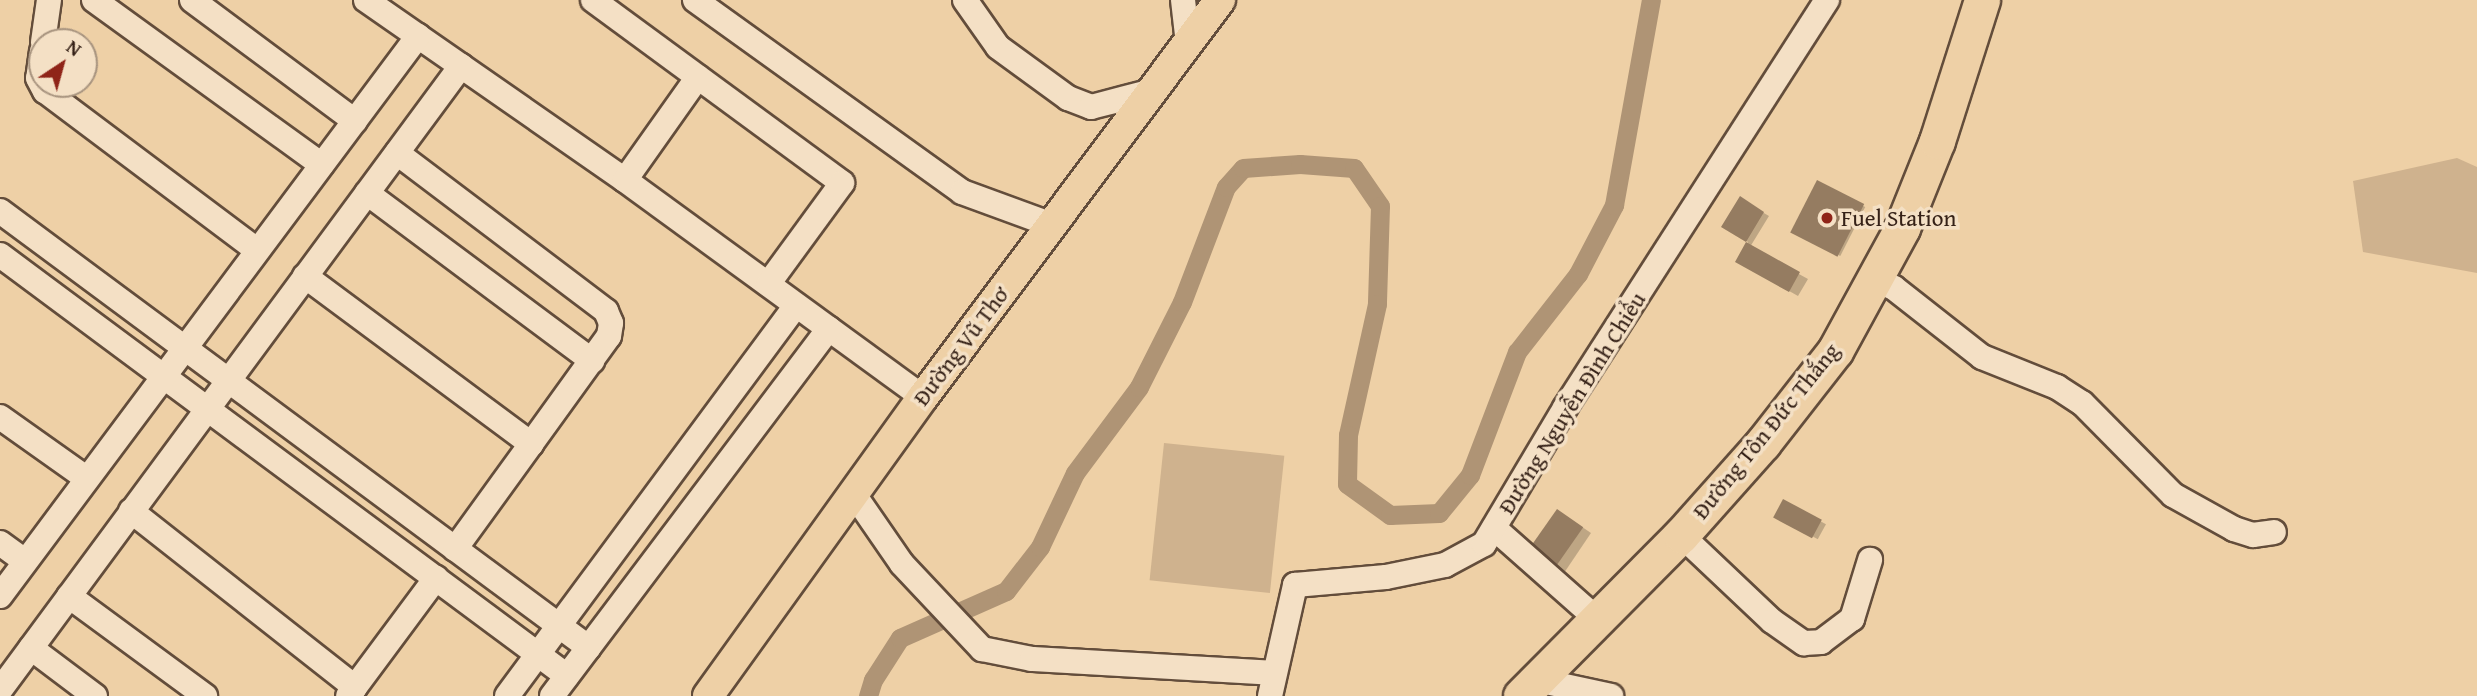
<!DOCTYPE html>
<meta charset="utf-8">
<style>
body{margin:0}
#map{position:relative;width:2477px;height:696px;overflow:hidden;background:#eed0a6;font-family:"Gentium Book Plus",serif}
div>[style]{position:absolute}
.green>*{inset:0;background:#cfb28e;transform-origin:0 0}
.shadow>*{inset:0;background:#0003;transform-origin:0 0}
.canal>*{height:19px;margin:-9.5px;padding:0 9.5px;transform-origin:9.5px;border-radius:9.5px;background:#af9475}
.building>*{inset:0;background:#957c61;transform-origin:0 0}
.roads{filter:drop-shadow(2px 0 #634d3b) drop-shadow(-2px 0 #634d3b) drop-shadow(0 2px #634d3b) drop-shadow(0 -2px #634d3b)}
.minor>*{height:24px;margin:-12px;padding:0 12px;transform-origin:12px;border-radius:12px;background:#f4e0c5}
.major>*{height:30px;margin:-15px;padding:0 15px;transform-origin:15px;border-radius:15px;background:#eed0a6}
.highway>*{height:35px;margin:-17.5px;padding:0 17.5px;transform-origin:17.5px;border-radius:17.5px;background:#eed0a6}
.dots>*{width:19px;height:19px;translate:-50% -50%;box-sizing:border-box;border:4px solid #f4e0c5;border-radius:50%}
span{translate:-50% -50%;white-space:nowrap;text-align:center;line-height:1.15;-webkit-text-stroke:7px #f4e0c5;paint-order:stroke}
.poi-label{font-size:23px;color:#352117}
.left{translate:0 -50%;text-align:left}
.street-label{font-size:23px;color:#352117}
.north{position:absolute;left:28px;top:28px;width:70px;height:70px;box-sizing:border-box;background:#f4e0c5;border:2px solid #a8947f;border-radius:50%;rotate:36deg;font-size:19px;font-weight:700;line-height:28px;text-align:center;color:#352117}
.north::after{content:'';display:block;margin:auto;width:24px;height:32px;background:#8f2418;clip-path:polygon(50% 0,100% 100%,50% 72%,0 100%)}
</style>
<div id="map">
<div class="green">
<i style="clip-path:polygon(2457px 158px,2477px 167px,2477px 273px,2363px 252px,2353px 181px)"></i>
<i style="left:1164px;top:443px;width:121px;height:138px;rotate:6deg"></i>
</div>
<div class="shadow">
<i style="left:1818px;top:183px;width:53px;height:55px;rotate:27deg"></i>
<i style="clip-path:polygon(1740px 199px,1769px 216px,1750px 247px,1808px 279px,1798px 296px,1737px 262px,1748px 242px,1723px 226px)"></i>
<i style="left:1784px;top:501px;width:48px;height:17px;rotate:29deg"></i>
<i style="clip-path:polygon(1566px 516px,1591px 533px,1564px 573px,1556px 568px)"></i>
</div>
<div class="canal">
<i style="left:868px;top:696px;width:17px;rotate:-73deg"></i>
<i style="left:873px;top:680px;width:50px;rotate:-57.3deg"></i>
<i style="left:900px;top:638px;width:116px;rotate:-23.9deg"></i>
<i style="left:1006px;top:591px;width:56px;rotate:-52.3deg"></i>
<i style="left:1040px;top:547px;width:82px;rotate:-64.7deg"></i>
<i style="left:1075px;top:473px;width:107px;rotate:-53.3deg"></i>
<i style="left:1139px;top:387px;width:95px;rotate:-63.2deg"></i>
<i style="left:1182px;top:302px;width:123px;rotate:-69.1deg"></i>
<i style="left:1226px;top:187px;width:25px;rotate:-48deg"></i>
<i style="left:1243px;top:168px;width:57px;rotate:-4deg"></i>
<i style="left:1300px;top:164px;width:54px;rotate:4.2deg"></i>
<i style="left:1354px;top:168px;width:46px;rotate:55.6deg"></i>
<i style="left:1380px;top:206px;width:98px;rotate:91.8deg"></i>
<i style="left:1377px;top:304px;width:134px;rotate:102.5deg"></i>
<i style="left:1348px;top:435px;width:49px;rotate:91.2deg"></i>
<i style="left:1347px;top:484px;width:53px;rotate:35.8deg"></i>
<i style="left:1390px;top:515px;width:49px;rotate:-2.3deg"></i>
<i style="left:1439px;top:513px;width:49px;rotate:-50.8deg"></i>
<i style="left:1470px;top:475px;width:132px;rotate:-69.1deg"></i>
<i style="left:1517px;top:352px;width:99px;rotate:-52deg"></i>
<i style="left:1578px;top:274px;width:78px;rotate:-62.4deg"></i>
<i style="left:1614px;top:205px;width:208px;rotate:-79.8deg"></i>
</div>
<div class="building">
<i style="left:1817px;top:180px;width:53px;height:59px;rotate:27deg"></i>
<i style="clip-path:polygon(1740px 196px,1764px 212px,1746px 242px,1800px 272px,1789px 292px,1735px 262px,1746px 242px,1721px 227px)"></i>
<i style="left:1783px;top:499px;width:44px;height:21px;rotate:28deg"></i>
<i style="left:1557px;top:509px;width:32px;height:52px;rotate:35deg"></i>
</div>
<div class="roads">
<div class="minor">
<i style="left:94px;top:0;width:281px;rotate:35.9deg"></i>
<i style="left:192px;top:0;width:203px;rotate:36.6deg"></i>
<i style="left:366px;top:0;width:315px;rotate:34.8deg"></i>
<i style="left:625px;top:180px;width:369px;rotate:36.1deg"></i>
<i style="left:593px;top:0;width:309px;rotate:36.3deg"></i>
<i style="left:842px;top:183px;width:125px;rotate:126.2deg"></i>
<i style="left:695px;top:0;width:329px;rotate:35.7deg"></i>
<i style="left:962px;top:192px;width:96px;rotate:20.1deg"></i>
<i style="left:965px;top:0;width:57px;rotate:54.9deg"></i>
<i style="left:998px;top:47px;width:87px;rotate:36.1deg"></i>
<i style="left:1068px;top:98px;width:25px;rotate:21deg"></i>
<i style="left:1091px;top:107px;width:64px;rotate:-14.5deg"></i>
<i style="left:1183px;top:0;width:44px;rotate:83.5deg"></i>
<i style="left:43px;top:42px;width:42px;rotate:-81.9deg"></i>
<i style="left:42px;top:51px;width:27px;rotate:98deg"></i>
<i style="left:38px;top:78px;width:15px;rotate:62deg"></i>
<i style="left:45px;top:91px;width:265px;rotate:36.9deg"></i>
<i style="left:625px;top:180px;width:126px;rotate:-54.7deg"></i>
<i style="left:367px;top:193px;width:281px;rotate:36.7deg"></i>
<i style="left:0;top:211px;width:733px;rotate:36.57deg"></i>
<i style="left:0;top:255px;width:706px;rotate:36.59deg"></i>
<i style="left:305px;top:276px;width:282px;rotate:36.6deg"></i>
<i style="left:531px;top:444px;width:133px;rotate:-54.2deg"></i>
<i style="left:609px;top:336px;width:13px;rotate:-81deg"></i>
<i style="left:611px;top:323px;width:13px;rotate:-113deg"></i>
<i style="left:606px;top:311px;width:262px;rotate:-142.9deg"></i>
<i style="left:1877px;top:281px;width:18px;rotate:22deg"></i>
<i style="left:1894px;top:288px;width:112px;rotate:38.1deg"></i>
<i style="left:1982px;top:357px;width:81px;rotate:21.8deg"></i>
<i style="left:2057px;top:387px;width:30px;rotate:33deg"></i>
<i style="left:2082px;top:403px;width:129px;rotate:45.3deg"></i>
<i style="left:2173px;top:495px;width:70px;rotate:29.1deg"></i>
<i style="left:2234px;top:529px;width:20px;rotate:18deg"></i>
<i style="left:2253px;top:535px;width:21px;rotate:-8deg"></i>
<i style="left:0;top:417px;width:105px;rotate:35.3deg"></i>
<i style="left:853px;top:493px;width:86px;rotate:55.4deg"></i>
<i style="left:902px;top:564px;width:117px;rotate:46.7deg"></i>
<i style="left:982px;top:649px;width:51px;rotate:11.3deg"></i>
<i style="left:1032px;top:659px;width:241px;rotate:3.3deg"></i>
<i style="left:131px;top:511px;width:285px;rotate:38.2deg"></i>
<i style="left:355px;top:687px;width:11px;rotate:128deg"></i>
<i style="left:1494px;top:528px;width:137px;rotate:41.5deg"></i>
<i style="left:1681px;top:535px;width:125px;rotate:43.4deg"></i>
<i style="left:1772px;top:621px;width:39px;rotate:35deg"></i>
<i style="left:1804px;top:643px;width:17px;rotate:-3deg"></i>
<i style="left:1821px;top:642px;width:39px;rotate:-37deg"></i>
<i style="left:1852px;top:619px;width:62px;rotate:-73deg"></i>
<i style="left:0;top:543px;width:31px;rotate:36deg"></i>
<i style="left:455px;top:549px;width:130px;rotate:-54.1deg"></i>
<i style="left:0;top:596px;width:699px;rotate:-53.26deg"></i>
<i style="left:69px;top:596px;width:169px;rotate:36.3deg"></i>
<i style="left:31px;top:648px;width:80px;rotate:36.9deg"></i>
<i style="left:1537px;top:680px;width:76px;rotate:12.2deg"></i>
<i style="left:355px;top:687px;width:136px;rotate:-53.4deg"></i>
<i style="left:0;top:690px;width:776px;rotate:-53.54deg"></i>
<i style="left:507px;top:696px;width:486px;rotate:-53.5deg"></i>
<i style="left:552px;top:696px;width:460px;rotate:-53deg"></i>
<i style="left:1270px;top:696px;width:114px;rotate:-77.3deg"></i>
<i style="left:1295px;top:585px;width:91px;rotate:-5deg"></i>
<i style="left:1386px;top:577px;width:60px;rotate:-11.5deg"></i>
<i style="left:1445px;top:565px;width:44px;rotate:-28.3deg"></i>
<i style="left:1484px;top:544px;width:158px;rotate:-59.2deg"></i>
<i style="left:1565px;top:408px;width:485px;rotate:-57.3deg"></i>
</div>
<div class="major">
<i style="left:708px;top:696px;width:368px;rotate:-54.3deg"></i>
<i style="left:923px;top:397px;width:496px;rotate:-53.2deg"></i>
</div>
<div class="highway">
<i style="left:1521px;top:696px;width:227px;rotate:-45.2deg"></i>
<i style="left:1681px;top:535px;width:123px;rotate:-48.3deg"></i>
<i style="left:1763px;top:443px;width:117px;rotate:-52deg"></i>
<i style="left:1835px;top:351px;width:140px;rotate:-61.4deg"></i>
<i style="left:1902px;top:228px;width:94px;rotate:-68.1deg"></i>
<i style="left:1937px;top:141px;width:148px;rotate:-72.3deg"></i>
</div>
</div>
<div class="dots">
<i style="left:1827px;top:218px;background:#8f2418"></i>
</div>
<div class="poi-label">
<span class="left" style="left:1841px;top:218px">Fuel Station</span>
</div>
<div class="street-label">
<span style="left:961px;top:346px;rotate:-53deg">Đường Vũ Thơ</span>
<span style="left:1572px;top:403px;rotate:-58deg">Đường Nguyễn Đình Chiểu</span>
<span style="left:1766px;top:431px;rotate:-51deg">Đường Tôn Đức Thắng</span>
</div>
<div class="north">N</div>
</div>
